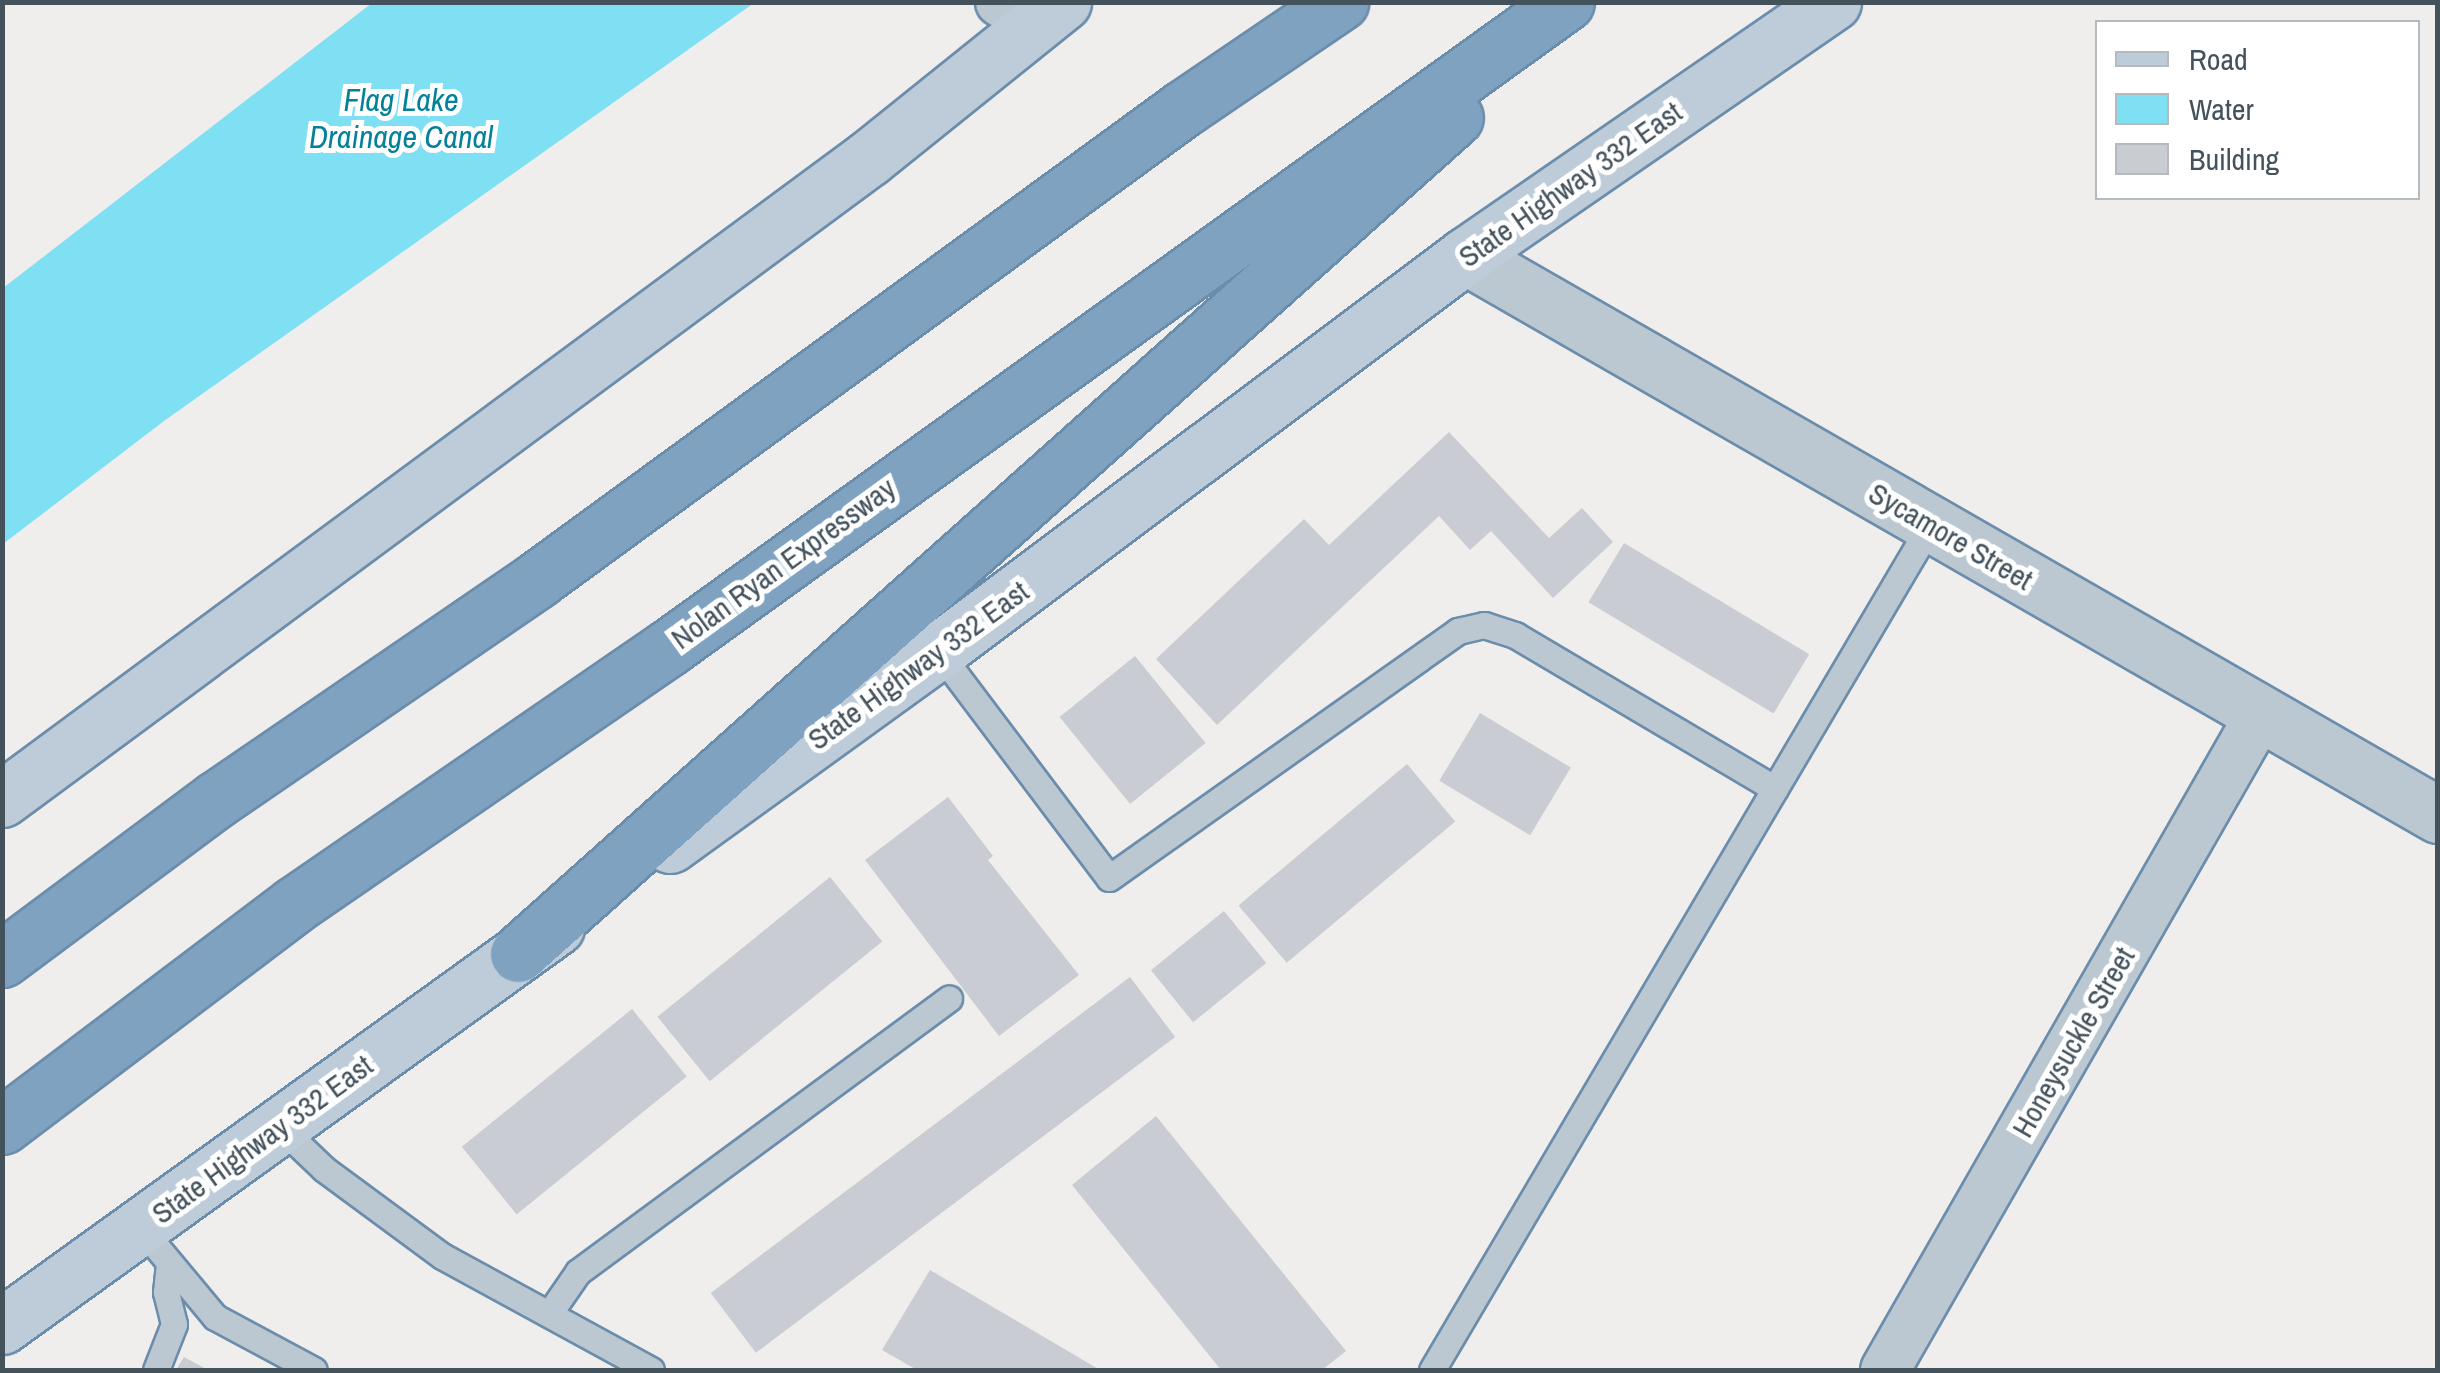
<!DOCTYPE html>
<style>
body{margin:0}
#map{position:relative;width:2440px;height:1373px;overflow:hidden;background:#f0eded;font-family:"Archivo Narrow",sans-serif}
div>[style]{position:absolute}
.water>*{inset:0;background:#80e0f3}
.building>*{inset:0;background:#c9ccd2;transform-origin:0 0}
.roads{filter:drop-shadow(2px 0 #6b8dac) drop-shadow(-2px 0 #6b8dac) drop-shadow(0 2px #6b8dac) drop-shadow(0 -2px #6b8dac)}
.service>*{height:25px;margin:-12.5px;padding:0 12.5px;transform-origin:12.5px;border-radius:12.5px;background:#bcc8d1}
.minor>*{height:48px;margin:-24px;padding:0 24px;transform-origin:24px;border-radius:24px;background:#bcc8d1}
.tertiary>*{height:55px;margin:-27.5px;padding:0 27.5px;transform-origin:27.5px;border-radius:27.5px;background:#bcc8d1}
.secondary>*{height:55px;margin:-27.5px;padding:0 27.5px;transform-origin:27.5px;border-radius:27.5px;background:#becbd8}
.motorway>*{height:55px;margin:-27.5px;padding:0 27.5px;transform-origin:27.5px;border-radius:27.5px;background:#80a2c1}
span{translate:-50% -50%;white-space:nowrap;text-align:center;line-height:1.15;-webkit-text-stroke:10px #fff;paint-order:stroke}
.street-label{font-size:30px;color:#44525c}
.water-label{font-size:32px;color:#03819b;font-style:italic}
.frame{position:absolute;inset:0;border:5px solid #44525c;pointer-events:none}
.legend{position:absolute;left:2095px;top:20px;width:325px;height:180px;box-sizing:border-box;background:#fff;border:2px solid #b4babe;margin:0;padding:12px 18px;list-style:none;font-size:30px;color:#44525c}
.legend li{display:flex;align-items:center;gap:20px;height:50px}
.legend b{width:50px;border:2px solid #b4babe}
</style>
<div id="map">
<div class="water">
<i style="clip-path:polygon(372px 3px,754px 3px,164px 421px,3px 544px,3px 288px)"></i>
</div>
<div class="building">
<i style="clip-path:polygon(1449px 432px,1549px 538px,1582px 508px,1613px 542px,1553px 598px,1491px 531px,1470px 550px,1439px 516px,1217px 725px,1156px 659px,1304px 519px,1329px 545px)"></i>
<i style="left:1624px;top:543px;width:216px;height:69px;rotate:31deg"></i>
<i style="left:1135px;top:656px;width:112px;height:97px;rotate:51deg"></i>
<i style="left:1480px;top:713px;width:106px;height:79px;rotate:31deg"></i>
<i style="left:1407px;top:764px;width:75px;height:220px;rotate:50deg"></i>
<i style="clip-path:polygon(948px 797px,993px 856px,988px 860px,1079px 975px,999px 1036px,865px 860px)"></i>
<i style="left:830px;top:877px;width:83px;height:222px;rotate:51deg"></i>
<i style="left:1224px;top:911px;width:67px;height:94px;rotate:51deg"></i>
<i style="left:1130px;top:977px;width:75px;height:525px;rotate:53deg"></i>
<i style="left:632px;top:1009px;width:87px;height:219px;rotate:51deg"></i>
<i style="clip-path:polygon(1156px 1116px,1346px 1351px,1322px 1370px,1221px 1370px,1072px 1185px)"></i>
<i style="clip-path:polygon(930px 1270px,1100px 1370px,917px 1370px,882px 1350px)"></i>
<i style="clip-path:polygon(184px 1357px,208px 1370px,176px 1370px)"></i>
</div>
<div class="roads">
<div class="service">
<i style="left:938px;top:651px;width:284px;rotate:53deg"></i>
<i style="left:1109px;top:878px;width:428px;rotate:-35.3deg"></i>
<i style="left:1458px;top:631px;width:27px;rotate:-13deg"></i>
<i style="left:1484px;top:625px;width:33px;rotate:18deg"></i>
<i style="left:1515px;top:635px;width:302px;rotate:30.6deg"></i>
<i style="left:279px;top:1126px;width:62px;rotate:43.7deg"></i>
<i style="left:324px;top:1169px;width:147px;rotate:36.4deg"></i>
<i style="left:442px;top:1256px;width:238px;rotate:28.6deg"></i>
<i style="left:140px;top:1227px;width:117px;rotate:50.2deg"></i>
<i style="left:215px;top:1317px;width:112px;rotate:28.2deg"></i>
<i style="left:549px;top:1314px;width:51px;rotate:-55.4deg"></i>
<i style="left:578px;top:1272px;width:461px;rotate:-36.4deg"></i>
<i style="left:156px;top:1370px;width:49px;rotate:-68.6deg"></i>
<i style="left:174px;top:1324px;width:33px;rotate:-104deg"></i>
<i style="left:166px;top:1292px;width:28px;rotate:-84deg"></i>
<i style="left:1432px;top:1370px;width:982px;rotate:-59.47deg"></i>
</div>
<div class="minor">
<i style="left:1000px;top:2px;width:43px;rotate:29.6deg"></i>
<i style="left:1885px;top:1370px;width:757px;rotate:-60.22deg"></i>
</div>
<div class="tertiary">
<i style="left:1465px;top:256px;width:1122px;rotate:29.88deg"></i>
</div>
<div class="secondary">
<i style="left:2px;top:799px;width:1078px;rotate:-36.48deg"></i>
<i style="left:869px;top:158px;width:249px;rotate:-38.8deg"></i>
<i style="left:670px;top:845px;width:331px;rotate:-35.9deg"></i>
<i style="left:938px;top:651px;width:659px;rotate:-36.85deg"></i>
<i style="left:1465px;top:256px;width:447px;rotate:-34.6deg"></i>
<i style="left:2px;top:1326px;width:683px;rotate:-35.76deg"></i>
</div>
<div class="motorway">
<i style="left:518px;top:954px;width:1256px;rotate:-41.77deg"></i>
<i style="left:2px;top:959px;width:268px;rotate:-36.7deg"></i>
<i style="left:217px;top:799px;width:389px;rotate:-34.4deg"></i>
<i style="left:538px;top:579px;width:799px;rotate:-36.1deg"></i>
<i style="left:1184px;top:108px;width:189px;rotate:-34.2deg"></i>
<i style="left:2px;top:1126px;width:366px;rotate:-37.1deg"></i>
<i style="left:294px;top:905px;width:454px;rotate:-34.5deg"></i>
<i style="left:668px;top:648px;width:1106px;rotate:-35.73deg"></i>
</div>
</div>
<div class="street-label">
<span style="left:1570px;top:184px;rotate:-35deg">State Highway 332 East</span>
<span style="left:1951px;top:536px;rotate:30deg">Sycamore Street</span>
<span style="left:783px;top:563px;rotate:-36deg">Nolan Ryan Expressway</span>
<span style="left:918px;top:665px;rotate:-36deg">State Highway 332 East</span>
<span style="left:2073px;top:1042px;rotate:-60deg">Honeysuckle Street</span>
<span style="left:262px;top:1139px;rotate:-36deg">State Highway 332 East</span>
</div>
<div class="water-label">
<span style="left:401px;top:119px">Flag Lake<br>Drainage Canal</span>
</div>
<div class="frame"></div>
<ul class="legend">
<li><b style="height:12px;background:#becbd8"></b>Road</li>
<li><b style="height:28px;background:#80e0f3"></b>Water</li>
<li><b style="height:28px;background:#c9ccd2"></b>Building</li>
</ul>
</div>
